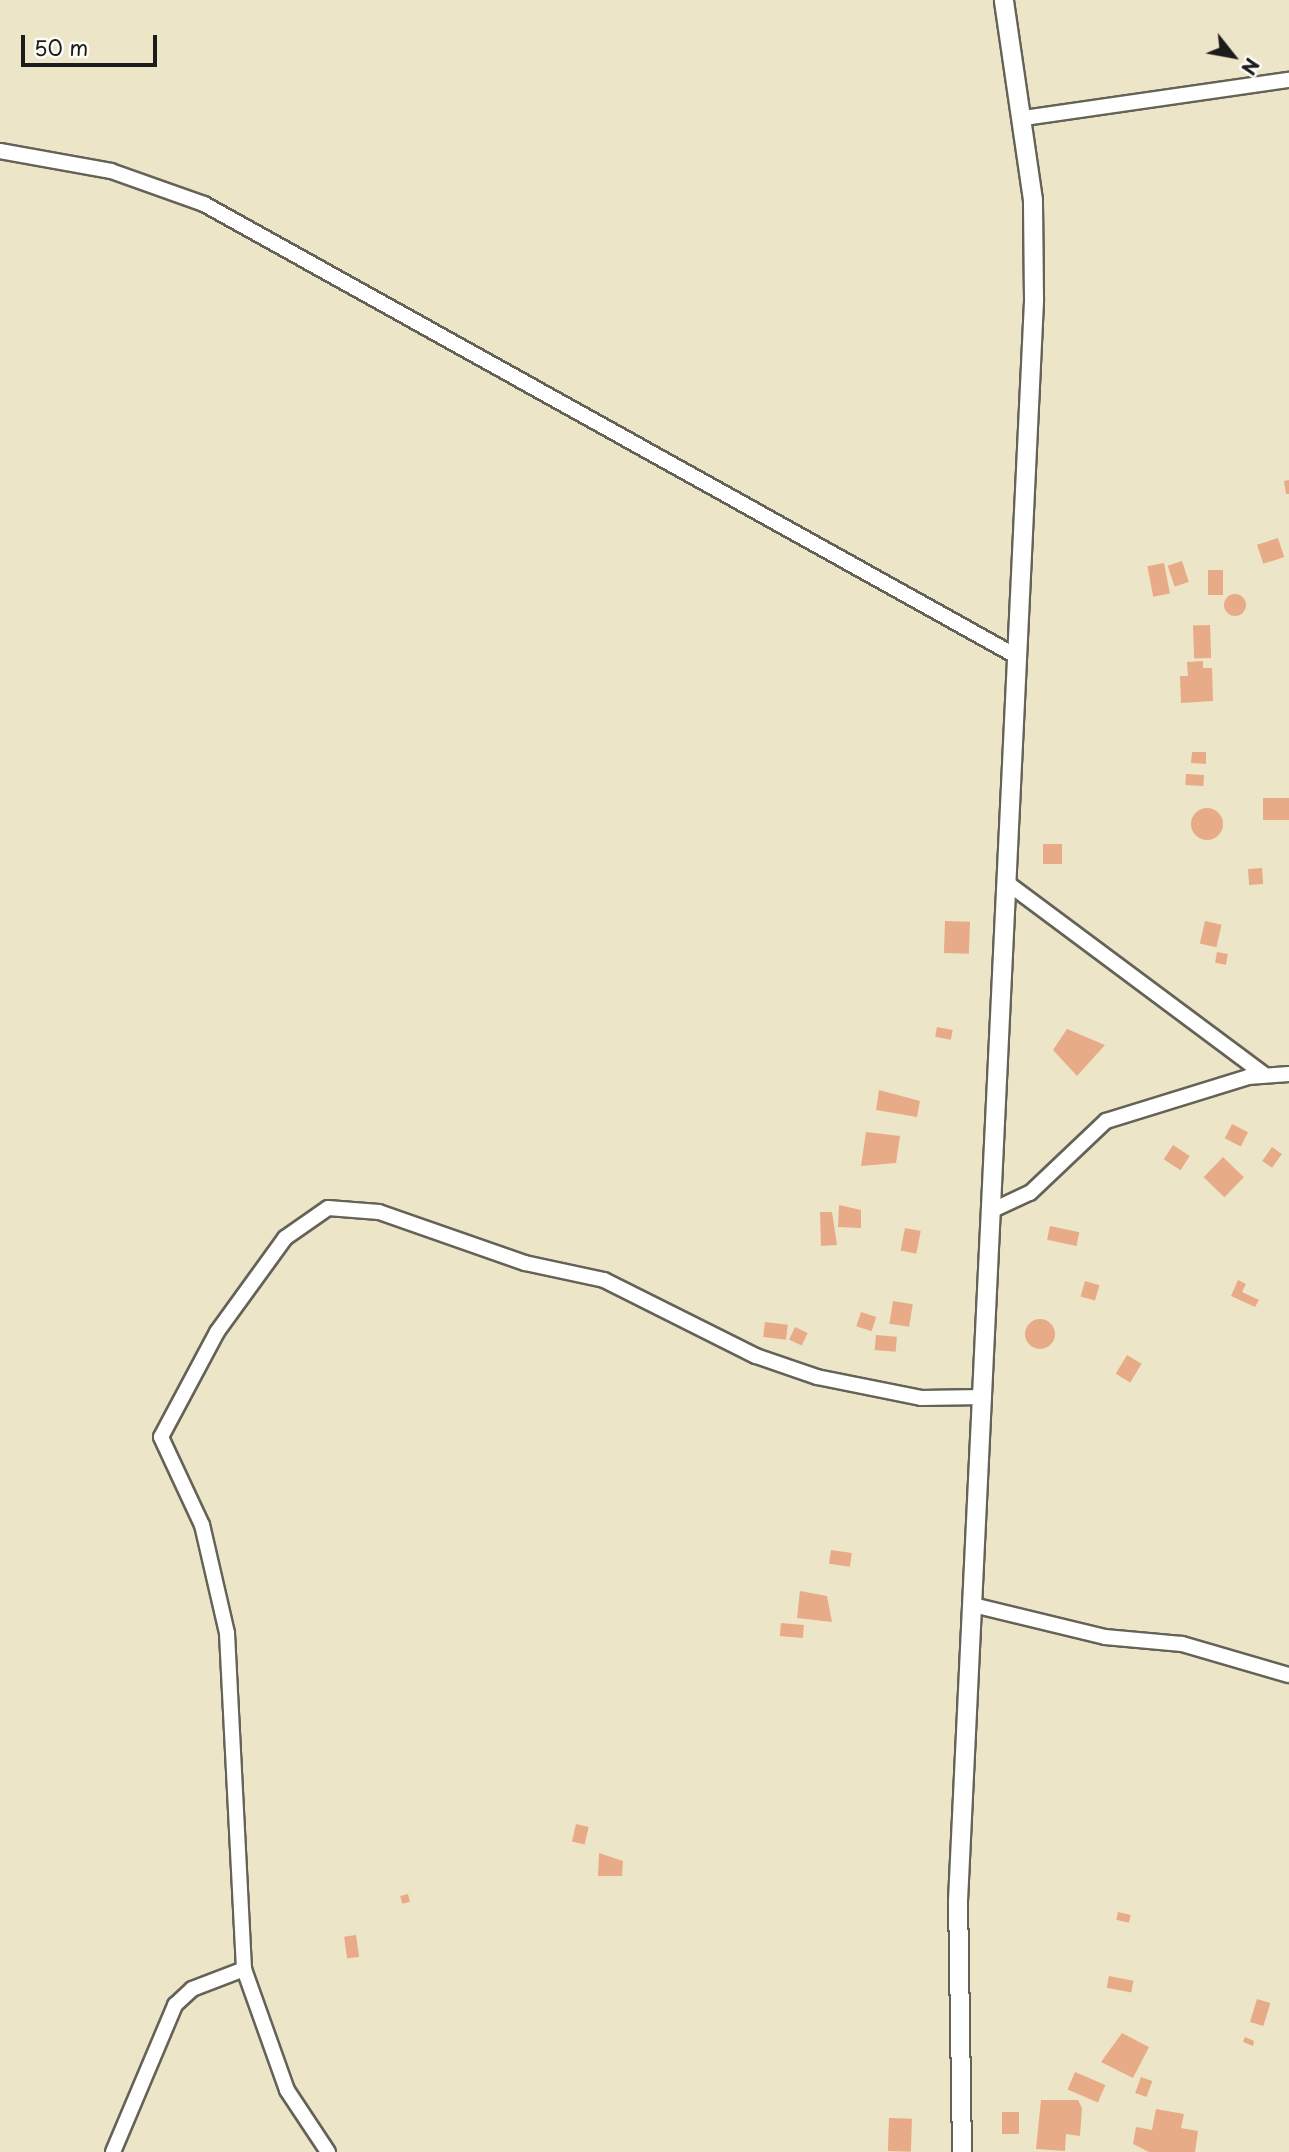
<!DOCTYPE html>
<style>
body{margin:0}
#map{position:relative;width:1289px;height:2152px;overflow:hidden;background:#ede5c7;font-family:"Playpen Sans",sans-serif}
div>[style]{position:absolute}
.building>*{inset:0;background:#e8ab88;transform-origin:0 0}
.round{border-radius:50%}
.roads{filter:drop-shadow(2px 0 #656258) drop-shadow(-2px 0 #656258) drop-shadow(0 2px #656258) drop-shadow(0 -2px #656258)}
.minor>*{height:14px;margin:-7px;padding:0 7px;transform-origin:7px;border-radius:7px;background:#fff}
.tertiary>*{height:18px;margin:-9px;padding:0 9px;transform-origin:9px;border-radius:9px;background:#fff}
span{translate:-50% -50%;white-space:nowrap;text-align:center;line-height:1.15;-webkit-text-stroke:7px #fdfcf7;paint-order:stroke}
.north{position:absolute;left:1198px;top:21px;width:70px;height:70px;-webkit-text-stroke:5px #fdfcf7;paint-order:stroke;rotate:121deg;font-size:19px;font-weight:700;line-height:28px;text-align:center;color:#1c1c1c}
.north::after{content:'';display:block;margin:auto;width:24px;height:32px;background:#1c1c1c;clip-path:polygon(50% 0,100% 100%,50% 72%,0 100%)}
.scale{position:absolute;left:21px;top:35px;width:136px;height:32px;box-sizing:border-box;border:4px solid #1c1c1c;border-top:0;padding-left:9px;font-size:21px;line-height:24px;white-space:nowrap;color:#1c1c1c;-webkit-text-stroke:5px #fdfcf7;paint-order:stroke}
</style>
<div id="map">
<div class="building">
<i style="clip-path:polygon(1289px 480px,1289px 494px,1286px 494px,1284px 481px)"></i>
<i style="left:1278px;top:538px;width:20px;height:22px;rotate:72deg"></i>
<i style="left:1182px;top:561px;width:22px;height:15px;rotate:72deg"></i>
<i style="left:1164px;top:563px;width:31px;height:17px;rotate:79deg"></i>
<i style="left:1208px;top:570px;width:15px;height:25px"></i>
<i class="round" style="left:1224px;top:594px;width:22px;height:22px"></i>
<i style="left:1210px;top:625px;width:33px;height:17px;rotate:88deg"></i>
<i style="clip-path:polygon(1203px 661px,1203px 668px,1212px 668px,1213px 701px,1181px 703px,1180px 676px,1188px 676px,1187px 662px)"></i>
<i style="clip-path:polygon(1192px 752px,1206px 752px,1206px 764px,1191px 763px)"></i>
<i style="left:1186px;top:774px;width:18px;height:11px;rotate:3deg"></i>
<i style="left:1289px;top:798px;width:22px;height:26px;rotate:90deg"></i>
<i class="round" style="left:1191px;top:808px;width:32px;height:32px"></i>
<i style="left:1043px;top:844px;width:19px;height:20px"></i>
<i style="left:1262px;top:868px;width:16px;height:14px;rotate:86deg"></i>
<i style="left:945px;top:921px;width:25px;height:32px;rotate:2deg"></i>
<i style="left:1205px;top:921px;width:17px;height:23px;rotate:13deg"></i>
<i style="left:1217px;top:952px;width:11px;height:11px;rotate:10deg"></i>
<i style="left:937px;top:1027px;width:16px;height:10px;rotate:11deg"></i>
<i style="clip-path:polygon(1067px 1029px,1105px 1045px,1077px 1076px,1053px 1050px)"></i>
<i style="clip-path:polygon(879px 1090px,920px 1101px,917px 1117px,876px 1110px)"></i>
<i style="left:1232px;top:1124px;width:18px;height:16px;rotate:27deg"></i>
<i style="clip-path:polygon(866px 1132px,900px 1136px,896px 1163px,861px 1166px)"></i>
<i style="left:1173px;top:1145px;width:20px;height:17px;rotate:33deg"></i>
<i style="left:1272px;top:1147px;width:12px;height:17px;rotate:35deg"></i>
<i style="left:1223px;top:1157px;width:29px;height:28px;rotate:44deg"></i>
<i style="clip-path:polygon(839px 1205px,861px 1210px,861px 1228px,838px 1227px)"></i>
<i style="clip-path:polygon(820px 1212px,832px 1212px,837px 1245px,821px 1246px)"></i>
<i style="left:1050px;top:1226px;width:30px;height:14px;rotate:12deg"></i>
<i style="left:905px;top:1228px;width:16px;height:23px;rotate:11deg"></i>
<i style="clip-path:polygon(1238px 1280px,1246px 1284px,1242px 1292px,1259px 1300px,1255px 1307px,1231px 1296px)"></i>
<i style="left:1085px;top:1281px;width:15px;height:16px;rotate:16deg"></i>
<i style="left:893px;top:1301px;width:20px;height:23px;rotate:9deg"></i>
<i style="left:861px;top:1312px;width:16px;height:15px;rotate:18deg"></i>
<i class="round" style="left:1025px;top:1319px;width:30px;height:30px"></i>
<i style="left:765px;top:1322px;width:23px;height:15px;rotate:7deg"></i>
<i style="left:795px;top:1327px;width:14px;height:14px;rotate:25deg"></i>
<i style="left:876px;top:1335px;width:21px;height:15px;rotate:5deg"></i>
<i style="left:1127px;top:1355px;width:17px;height:22px;rotate:31deg"></i>
<i style="left:831px;top:1550px;width:21px;height:14px;rotate:8deg"></i>
<i style="clip-path:polygon(800px 1591px,827px 1596px,832px 1622px,797px 1618px)"></i>
<i style="left:781px;top:1623px;width:23px;height:13px;rotate:5deg"></i>
<i style="left:576px;top:1824px;width:13px;height:18px;rotate:13deg"></i>
<i style="clip-path:polygon(599px 1853px,623px 1861px,622px 1876px,598px 1876px)"></i>
<i style="left:408px;top:1894px;width:8px;height:8px;rotate:76deg"></i>
<i style="left:1118px;top:1912px;width:13px;height:8px;rotate:13deg"></i>
<i style="left:356px;top:1935px;width:22px;height:12px;rotate:82deg"></i>
<i style="left:1109px;top:1976px;width:25px;height:12px;rotate:11deg"></i>
<i style="left:1257px;top:1999px;width:14px;height:24px;rotate:17deg"></i>
<i style="clip-path:polygon(1122px 2033px,1149px 2047px,1133px 2078px,1101px 2062px)"></i>
<i style="clip-path:polygon(1245px 2037px,1254px 2041px,1253px 2046px,1243px 2042px)"></i>
<i style="left:1075px;top:2072px;width:33px;height:19px;rotate:23deg"></i>
<i style="left:1141px;top:2077px;width:12px;height:17px;rotate:20deg"></i>
<i style="clip-path:polygon(1041px 2100px,1078px 2100px,1082px 2108px,1080px 2136px,1066px 2134px,1065px 2151px,1036px 2149px)"></i>
<i style="clip-path:polygon(1156px 2109px,1184px 2114px,1181px 2128px,1198px 2131px,1195px 2152px,1149px 2152px,1133px 2144px,1136px 2127px,1152px 2130px)"></i>
<i style="left:1002px;top:2112px;width:17px;height:22px"></i>
<i style="left:889px;top:2118px;width:23px;height:33px;rotate:2deg"></i>
</div>
<div class="roads">
<div class="minor">
<i style="left:1024px;top:118px;width:268px;rotate:-8.2deg"></i>
<i style="left:0;top:151px;width:113px;rotate:10.2deg"></i>
<i style="left:111px;top:171px;width:99px;rotate:19.5deg"></i>
<i style="left:204px;top:204px;width:929px;rotate:29.1deg"></i>
<i style="left:1006px;top:882px;width:322px;rotate:36.7deg"></i>
<i style="left:995px;top:1209px;width:38px;rotate:-25deg"></i>
<i style="left:1030px;top:1193px;width:105px;rotate:-43.5deg"></i>
<i style="left:1106px;top:1121px;width:149px;rotate:-17.2deg"></i>
<i style="left:1248px;top:1077px;width:41px;rotate:-4.2deg"></i>
<i style="left:973px;top:1605px;width:136px;rotate:13.6deg"></i>
<i style="left:1105px;top:1637px;width:77px;rotate:5.2deg"></i>
<i style="left:1182px;top:1644px;width:111px;rotate:16.2deg"></i>
<i style="left:113px;top:2152px;width:160px;rotate:-67.1deg"></i>
<i style="left:175px;top:2005px;width:23px;rotate:-43deg"></i>
<i style="left:192px;top:1989px;width:56px;rotate:-21deg"></i>
<i style="left:328px;top:2152px;width:74px;rotate:-123.5deg"></i>
<i style="left:287px;top:2090px;width:128px;rotate:-109.6deg"></i>
<i style="left:244px;top:1969px;width:336px;rotate:-92.9deg"></i>
<i style="left:227px;top:1633px;width:111px;rotate:-103deg"></i>
<i style="left:202px;top:1525px;width:97px;rotate:-115deg"></i>
<i style="left:161px;top:1437px;width:119px;rotate:-61.9deg"></i>
<i style="left:217px;top:1332px;width:116px;rotate:-54.1deg"></i>
<i style="left:285px;top:1238px;width:52px;rotate:-34.9deg"></i>
<i style="left:328px;top:1208px;width:51px;rotate:4.5deg"></i>
<i style="left:379px;top:1212px;width:155px;rotate:19.3deg"></i>
<i style="left:525px;top:1263px;width:81px;rotate:12.1deg"></i>
<i style="left:604px;top:1280px;width:170px;rotate:26.6deg"></i>
<i style="left:756px;top:1356px;width:65px;rotate:19deg"></i>
<i style="left:817px;top:1377px;width:106px;rotate:11.4deg"></i>
<i style="left:921px;top:1398px;width:63px;rotate:-0.9deg"></i>
</div>
<div class="tertiary">
<i style="left:962px;top:2152px;width:251px;rotate:-90.9deg"></i>
<i style="left:958px;top:1901px;width:1604px;rotate:-87.28deg"></i>
<i style="left:1034px;top:299px;width:99px;rotate:-90.6deg"></i>
<i style="left:1033px;top:200px;width:202px;rotate:-98.3deg"></i>
</div>
</div>
<div class="north">N</div>
<div class="scale">50 m</div>
</div>
